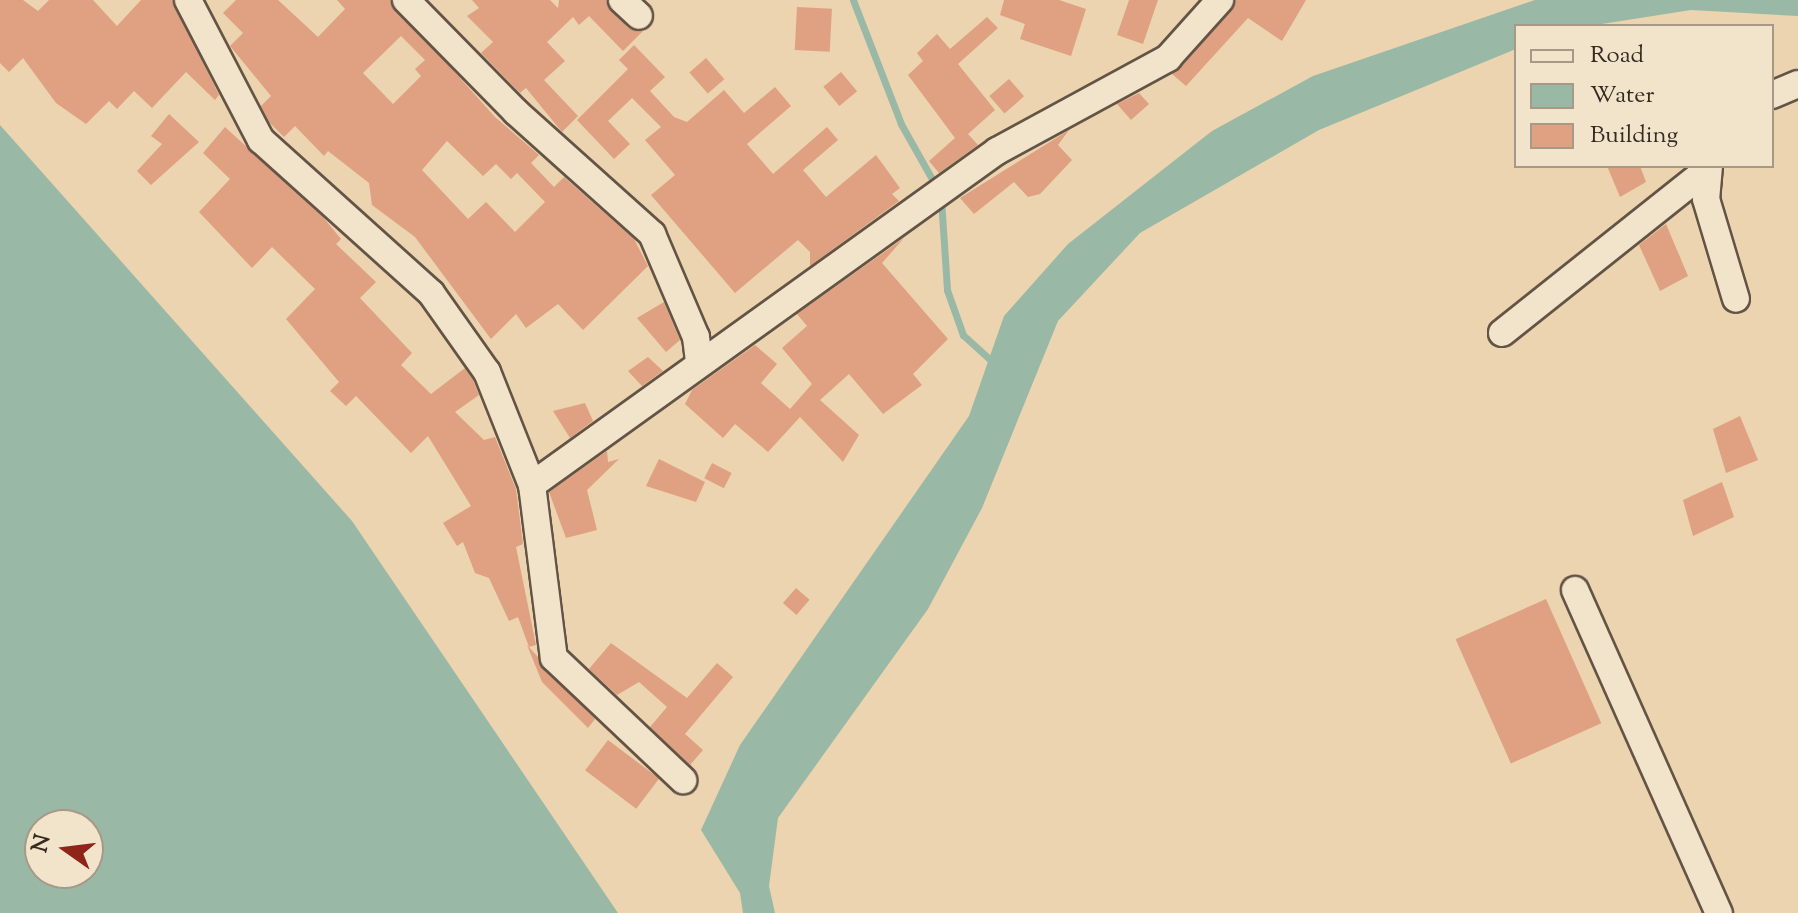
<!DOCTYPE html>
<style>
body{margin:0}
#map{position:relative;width:1798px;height:913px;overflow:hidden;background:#ebd4af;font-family:"Sorts Mill Goudy",serif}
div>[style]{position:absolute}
.water>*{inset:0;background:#99b9a6}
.stream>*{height:7px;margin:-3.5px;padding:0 3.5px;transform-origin:3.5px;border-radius:3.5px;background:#99b9a6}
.building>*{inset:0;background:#dfa181;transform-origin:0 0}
.roads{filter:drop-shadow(2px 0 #635445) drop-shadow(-2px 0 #635445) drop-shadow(0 2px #635445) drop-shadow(0 -2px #635445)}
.minor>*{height:26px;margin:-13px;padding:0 13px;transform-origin:13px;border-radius:13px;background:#f2e3cb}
span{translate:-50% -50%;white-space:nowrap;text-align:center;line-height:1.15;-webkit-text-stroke:6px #f2e3cb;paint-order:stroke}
.legend{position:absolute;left:1514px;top:24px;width:260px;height:144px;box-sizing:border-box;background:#f2e3cb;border:2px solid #a79987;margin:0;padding:10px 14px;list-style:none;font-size:24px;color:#362a22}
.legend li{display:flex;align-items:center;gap:16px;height:40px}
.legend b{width:40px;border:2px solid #a79987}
.north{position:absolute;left:24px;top:809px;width:80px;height:80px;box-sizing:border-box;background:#f2e3cb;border:2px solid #a79987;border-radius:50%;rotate:284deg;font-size:22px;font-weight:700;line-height:32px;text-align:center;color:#362a22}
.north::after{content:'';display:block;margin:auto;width:28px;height:36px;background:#8f2418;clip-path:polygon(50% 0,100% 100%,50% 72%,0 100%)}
</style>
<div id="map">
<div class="water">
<i style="clip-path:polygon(1535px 0,1798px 0,1798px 16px,1691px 10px,1589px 26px,1516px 26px,1516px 49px,1319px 130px,1140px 233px,1058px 321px,982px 508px,928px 609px,778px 818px,769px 886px,775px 913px,743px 913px,740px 893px,701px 830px,740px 745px,969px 416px,1004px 316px,1068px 244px,1212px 131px,1313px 76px)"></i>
<i style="clip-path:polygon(evenodd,0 125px,352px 521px,618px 913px,0 913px,0 125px,40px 825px,88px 825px,88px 873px,40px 873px,40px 825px)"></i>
</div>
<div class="stream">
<i style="left:853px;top:0;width:133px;rotate:68.8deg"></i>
<i style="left:901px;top:124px;width:73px;rotate:60.6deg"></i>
<i style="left:941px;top:199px;width:91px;rotate:86.2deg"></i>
<i style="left:947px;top:290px;width:48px;rotate:70.4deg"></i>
<i style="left:963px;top:335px;width:43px;rotate:42.2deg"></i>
</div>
<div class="building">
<i style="clip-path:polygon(0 0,23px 0,38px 11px,49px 0,93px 0,117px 26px,141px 0,172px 0,219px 95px,215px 100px,186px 72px,152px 108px,134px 91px,117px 109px,109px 101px,86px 124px,56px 103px,23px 58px,9px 72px,0 63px)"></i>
<i style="clip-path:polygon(evenodd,236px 0,278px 0,318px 37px,345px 9px,337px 0,390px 0,495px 117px,539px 155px,531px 163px,554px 187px,564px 177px,634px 239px,648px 266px,583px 330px,558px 304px,526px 328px,516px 314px,491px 339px,415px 237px,372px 205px,369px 183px,328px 151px,324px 156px,295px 126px,284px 137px,269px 122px,261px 106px,271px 96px,230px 46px,243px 33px,223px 13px,236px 0,401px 36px,425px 60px,415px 69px,421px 76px,393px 104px,363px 73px,401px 36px,236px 0,447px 141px,483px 176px,496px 164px,511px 179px,517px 173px,545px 202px,515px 232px,486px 202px,468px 219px,422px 170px,447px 141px)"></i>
<i style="clip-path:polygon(472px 0,550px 0,558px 8px,559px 0,606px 0,628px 28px,643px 31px,623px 51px,589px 16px,579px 25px,573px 17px,547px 42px,565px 61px,544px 80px,578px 116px,562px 132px,526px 88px,520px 93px,481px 53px,493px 42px,467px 16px,479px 8px)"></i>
<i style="clip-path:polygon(1004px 0,1059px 0,1086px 9px,1071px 56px,1020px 39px,1025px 24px,1000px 15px)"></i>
<i style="clip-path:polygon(1129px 0,1158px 0,1143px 44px,1117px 35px)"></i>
<i style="clip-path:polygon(1236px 0,1306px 0,1282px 41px,1248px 18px,1186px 86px,1172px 74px)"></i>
<i style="left:797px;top:7px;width:35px;height:43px;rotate:3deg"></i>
<i style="clip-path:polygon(987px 17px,998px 28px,958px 64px,995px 110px,968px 134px,978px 145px,939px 173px,929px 161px,955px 138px,908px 75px,923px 61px,917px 53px,937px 34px,950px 49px)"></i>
<i style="clip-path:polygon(634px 45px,665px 77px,650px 91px,674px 117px,687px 122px,724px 90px,744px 113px,775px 87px,791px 106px,747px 144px,773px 174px,827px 127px,838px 140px,803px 170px,826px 197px,876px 155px,900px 188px,892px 194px,899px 201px,810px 266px,810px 252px,798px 240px,735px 293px,651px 195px,675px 175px,645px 140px,661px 127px,632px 98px,608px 121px,630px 144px,614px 159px,577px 120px,628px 69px,619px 60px)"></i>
<i style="left:706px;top:58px;width:28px;height:22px;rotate:49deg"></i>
<i style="left:841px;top:72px;width:25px;height:23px;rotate:50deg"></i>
<i style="left:1009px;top:79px;width:23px;height:26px;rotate:49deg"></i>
<i style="clip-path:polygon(1139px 93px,1149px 104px,1131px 120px,1117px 104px)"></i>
<i style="clip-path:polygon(169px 114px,199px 142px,151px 185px,137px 171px,162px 144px,151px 136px)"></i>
<i style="clip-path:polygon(225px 127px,323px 217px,341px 239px,336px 244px,376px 282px,360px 298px,412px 353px,401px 365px,431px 394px,465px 368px,473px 380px,479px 395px,455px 412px,484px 440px,495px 437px,516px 489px,523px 544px,516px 547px,536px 645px,529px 647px,518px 617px,509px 621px,489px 578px,475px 573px,463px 542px,457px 546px,443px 523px,471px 506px,428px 436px,411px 453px,356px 396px,346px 406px,330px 391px,339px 382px,286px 319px,315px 289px,272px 247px,252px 268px,199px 212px,230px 179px,203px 153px)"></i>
<i style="clip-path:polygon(1069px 130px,1058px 145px,1072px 160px,1040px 194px,1028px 197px,1014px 182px,974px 214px,960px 198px)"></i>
<i style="clip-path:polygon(1607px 166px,1640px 166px,1646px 182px,1620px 197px)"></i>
<i style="clip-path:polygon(1666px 224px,1688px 276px,1660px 291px,1639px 245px)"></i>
<i style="clip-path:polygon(904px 238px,882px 263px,948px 339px,913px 374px,922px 385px,883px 414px,849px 374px,820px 400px,859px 435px,843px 462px,800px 417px,768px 452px,735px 424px,723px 438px,685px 404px,692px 390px,755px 345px,777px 364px,761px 383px,790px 409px,812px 384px,782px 348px,807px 326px,797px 314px)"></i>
<i style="clip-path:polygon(664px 302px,680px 340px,666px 352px,637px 318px)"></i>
<i style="clip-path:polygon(648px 357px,663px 371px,642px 386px,628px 371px)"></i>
<i style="clip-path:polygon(585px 403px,593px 421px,570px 438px,553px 411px)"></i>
<i style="clip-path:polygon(1740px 416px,1758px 460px,1726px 473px,1713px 429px)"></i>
<i style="clip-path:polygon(607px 451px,608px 462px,619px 459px,587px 490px,597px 530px,566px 538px,549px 492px)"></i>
<i style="clip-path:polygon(659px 459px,705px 482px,696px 502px,646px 486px)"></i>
<i style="left:712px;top:463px;width:22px;height:17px;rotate:27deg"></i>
<i style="clip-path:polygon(1722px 482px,1734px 517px,1693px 536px,1683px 500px)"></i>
<i style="left:796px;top:588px;width:18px;height:20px;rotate:41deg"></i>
<i style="left:1546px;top:599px;width:136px;height:99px;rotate:66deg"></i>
<i style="clip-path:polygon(611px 643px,687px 698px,717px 663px,733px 677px,685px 734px,703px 750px,690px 765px,650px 727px,667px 707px,639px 682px,617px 695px,589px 669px)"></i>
<i style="clip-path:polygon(527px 645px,595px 719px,588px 728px,542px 682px)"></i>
<i style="left:608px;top:740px;width:64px;height:38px;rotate:37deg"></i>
</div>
<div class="roads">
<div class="minor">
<i style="left:188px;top:0;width:158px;rotate:62.5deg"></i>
<i style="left:261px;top:140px;width:229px;rotate:42deg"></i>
<i style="left:431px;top:293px;width:97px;rotate:54.7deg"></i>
<i style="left:487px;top:372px;width:122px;rotate:68.3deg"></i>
<i style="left:532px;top:485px;width:174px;rotate:82.8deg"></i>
<i style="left:554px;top:658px;width:178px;rotate:43.4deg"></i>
<i style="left:406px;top:0;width:157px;rotate:45.5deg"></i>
<i style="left:516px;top:112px;width:183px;rotate:41.9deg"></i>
<i style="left:652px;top:234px;width:112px;rotate:66.9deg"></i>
<i style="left:696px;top:337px;width:25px;rotate:83deg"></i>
<i style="left:622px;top:0;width:23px;rotate:43deg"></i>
<i style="left:1772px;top:95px;width:28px;rotate:-23deg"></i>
<i style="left:1709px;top:166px;width:33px;rotate:95deg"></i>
<i style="left:1706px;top:199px;width:104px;rotate:73.3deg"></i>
<i style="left:1502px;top:333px;width:263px;rotate:-38.5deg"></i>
<i style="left:532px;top:485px;width:573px;rotate:-35.69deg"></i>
<i style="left:997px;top:151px;width:195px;rotate:-28.5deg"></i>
<i style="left:1168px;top:58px;width:78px;rotate:-48.1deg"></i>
<i style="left:1575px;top:590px;width:354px;rotate:66deg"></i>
</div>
</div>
<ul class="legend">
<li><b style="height:10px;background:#f2e3cb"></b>Road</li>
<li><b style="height:22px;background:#99b9a6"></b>Water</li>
<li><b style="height:22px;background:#dfa181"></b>Building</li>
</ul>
<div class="north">N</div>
</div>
